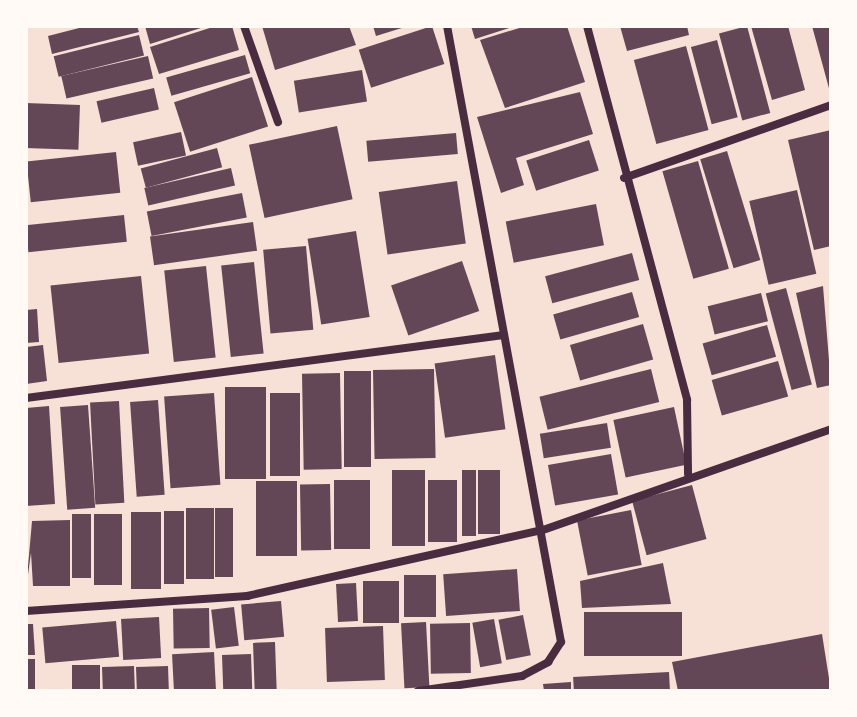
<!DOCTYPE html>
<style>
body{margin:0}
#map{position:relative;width:857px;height:717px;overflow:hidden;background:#f7e1d7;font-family:"Roboto Condensed",sans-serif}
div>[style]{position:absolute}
.building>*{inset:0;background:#644757;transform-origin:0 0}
.minor>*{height:8px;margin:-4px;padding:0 4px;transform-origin:4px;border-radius:4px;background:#4a2c40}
span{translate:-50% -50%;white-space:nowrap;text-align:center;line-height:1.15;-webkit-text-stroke:6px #fffaf5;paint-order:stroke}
.frame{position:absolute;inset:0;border:28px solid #fffaf5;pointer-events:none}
</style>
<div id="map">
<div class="building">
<i style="clip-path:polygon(87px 26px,137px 26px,139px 32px,52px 54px,48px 36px)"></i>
<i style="clip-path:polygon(145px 26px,204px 26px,204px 27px,150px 44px)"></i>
<i style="clip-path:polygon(216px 26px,232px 26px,239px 50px,159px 74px,150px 47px)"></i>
<i style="clip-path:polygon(262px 26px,349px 26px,356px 45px,275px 70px)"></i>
<i style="clip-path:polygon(373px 26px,405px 26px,405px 27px,376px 36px)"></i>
<i style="left:432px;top:26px;width:40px;height:77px;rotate:72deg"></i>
<i style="clip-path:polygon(471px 26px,512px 26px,512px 27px,475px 39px)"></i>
<i style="clip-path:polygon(526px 26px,567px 26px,585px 82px,505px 108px,480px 40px)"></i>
<i style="clip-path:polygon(620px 26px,687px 26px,689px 35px,627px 51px)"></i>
<i style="left:747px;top:26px;width:90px;height:29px;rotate:75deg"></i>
<i style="clip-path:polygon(751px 26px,788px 26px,805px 90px,772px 100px)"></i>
<i style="clip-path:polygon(812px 26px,831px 26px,831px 92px,830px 92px)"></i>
<i style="left:139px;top:35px;width:21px;height:88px;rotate:76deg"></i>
<i style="left:717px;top:40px;width:80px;height:27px;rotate:75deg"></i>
<i style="left:686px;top:46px;width:87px;height:54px;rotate:75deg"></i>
<i style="left:245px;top:55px;width:19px;height:82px;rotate:74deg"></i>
<i style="left:148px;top:56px;width:23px;height:89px;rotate:77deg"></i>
<i style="left:362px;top:70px;width:32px;height:69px;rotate:81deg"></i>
<i style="left:252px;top:77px;width:52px;height:82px;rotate:72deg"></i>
<i style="left:154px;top:88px;width:22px;height:59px;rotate:77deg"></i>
<i style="clip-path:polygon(580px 92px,593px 134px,516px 158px,524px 185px,501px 193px,477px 117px)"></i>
<i style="left:26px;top:103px;width:54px;height:45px;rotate:2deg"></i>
<i style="left:337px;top:126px;width:75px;height:90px;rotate:78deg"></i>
<i style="clip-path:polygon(831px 130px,831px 246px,814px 250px,788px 140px)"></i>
<i style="left:181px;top:132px;width:24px;height:49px;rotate:78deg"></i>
<i style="left:456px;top:133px;width:21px;height:90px;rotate:85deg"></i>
<i style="left:589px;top:140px;width:32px;height:66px;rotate:72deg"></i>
<i style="left:217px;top:148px;width:20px;height:79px;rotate:75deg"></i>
<i style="left:727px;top:151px;width:114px;height:28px;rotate:73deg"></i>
<i style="left:116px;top:152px;width:41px;height:90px;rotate:84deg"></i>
<i style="left:698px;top:161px;width:112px;height:37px;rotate:74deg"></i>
<i style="left:231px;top:168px;width:18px;height:89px;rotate:77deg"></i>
<i style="left:457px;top:181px;width:63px;height:79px;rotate:82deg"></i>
<i style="left:797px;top:190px;width:86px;height:49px;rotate:77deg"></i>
<i style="left:242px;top:193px;width:25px;height:97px;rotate:79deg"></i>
<i style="left:596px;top:204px;width:42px;height:92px;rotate:79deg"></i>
<i style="left:124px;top:215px;width:27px;height:99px;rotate:84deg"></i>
<i style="left:253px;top:222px;width:29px;height:104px;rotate:82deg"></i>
<i style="left:356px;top:231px;width:87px;height:49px;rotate:81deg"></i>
<i style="left:306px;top:246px;width:84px;height:43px;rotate:85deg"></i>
<i style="left:632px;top:253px;width:28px;height:90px;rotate:75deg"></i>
<i style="left:462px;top:261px;width:53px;height:75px;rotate:71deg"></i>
<i style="left:254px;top:262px;width:92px;height:33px;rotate:84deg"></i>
<i style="left:206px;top:266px;width:92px;height:42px;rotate:84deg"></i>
<i style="left:141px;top:276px;width:78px;height:91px;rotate:84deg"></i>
<i style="clip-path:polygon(823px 286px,831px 385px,817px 388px,796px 293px)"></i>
<i style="left:786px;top:288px;width:100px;height:21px;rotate:75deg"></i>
<i style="left:632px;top:292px;width:26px;height:82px;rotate:74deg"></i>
<i style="left:761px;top:293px;width:29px;height:55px;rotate:76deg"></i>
<i style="clip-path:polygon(37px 309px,39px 342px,26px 343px,26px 310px)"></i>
<i style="left:643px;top:324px;width:37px;height:76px;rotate:74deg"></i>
<i style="left:767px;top:325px;width:33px;height:67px;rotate:74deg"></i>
<i style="clip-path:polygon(43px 345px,47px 381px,26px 384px,26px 347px)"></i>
<i style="left:495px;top:355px;width:75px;height:61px;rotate:82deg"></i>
<i style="left:778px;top:361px;width:37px;height:69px;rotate:74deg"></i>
<i style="left:434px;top:369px;width:89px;height:61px;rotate:89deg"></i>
<i style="left:651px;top:369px;width:34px;height:115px;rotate:76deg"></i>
<i style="left:344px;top:371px;width:27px;height:96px"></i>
<i style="left:340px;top:373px;width:96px;height:38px;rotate:89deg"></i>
<i style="left:225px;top:387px;width:41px;height:92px"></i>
<i style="left:214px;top:393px;width:92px;height:50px;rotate:86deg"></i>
<i style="left:270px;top:393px;width:30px;height:83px"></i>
<i style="left:158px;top:400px;width:95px;height:28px;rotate:86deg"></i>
<i style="left:119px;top:401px;width:102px;height:29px;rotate:87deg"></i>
<i style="left:88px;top:405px;width:103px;height:28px;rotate:86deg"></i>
<i style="clip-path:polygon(49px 406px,55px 504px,26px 506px,26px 408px)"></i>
<i style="left:674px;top:407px;width:59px;height:62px;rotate:78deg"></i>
<i style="left:607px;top:423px;width:25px;height:68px;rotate:81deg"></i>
<i style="left:611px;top:454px;width:41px;height:64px;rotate:80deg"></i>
<i style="left:392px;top:470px;width:33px;height:76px"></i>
<i style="left:462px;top:470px;width:14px;height:66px"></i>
<i style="left:478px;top:470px;width:22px;height:64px"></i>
<i style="left:334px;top:480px;width:36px;height:69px"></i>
<i style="left:428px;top:480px;width:29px;height:62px"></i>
<i style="left:256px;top:481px;width:41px;height:75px"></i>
<i style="left:330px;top:484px;width:66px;height:30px;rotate:89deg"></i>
<i style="left:692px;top:485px;width:56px;height:62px;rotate:75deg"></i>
<i style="left:214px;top:508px;width:71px;height:28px;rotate:90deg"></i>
<i style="left:215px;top:508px;width:18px;height:69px"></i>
<i style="left:631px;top:510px;width:56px;height:55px;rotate:79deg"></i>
<i style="left:164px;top:511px;width:20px;height:73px"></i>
<i style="left:131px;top:512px;width:30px;height:77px"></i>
<i style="left:91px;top:514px;width:64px;height:19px;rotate:90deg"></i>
<i style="left:122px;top:514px;width:71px;height:28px;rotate:90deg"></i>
<i style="clip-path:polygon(70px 520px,70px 586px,33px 586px,31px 553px,26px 589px,32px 521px)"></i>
<i style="clip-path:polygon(663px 563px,671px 604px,582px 608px,580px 581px)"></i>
<i style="left:517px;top:569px;width:42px;height:74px;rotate:86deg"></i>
<i style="left:436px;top:575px;width:42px;height:32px;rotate:90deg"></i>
<i style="left:363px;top:581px;width:36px;height:42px"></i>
<i style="left:356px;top:583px;width:38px;height:20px;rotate:87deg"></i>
<i style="left:281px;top:601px;width:36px;height:40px;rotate:85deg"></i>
<i style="left:234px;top:607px;width:39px;height:23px;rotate:83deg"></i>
<i style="left:209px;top:608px;width:40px;height:36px;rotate:89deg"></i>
<i style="left:682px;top:612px;width:44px;height:98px;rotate:90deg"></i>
<i style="left:523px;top:615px;width:41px;height:25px;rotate:79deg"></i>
<i style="left:159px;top:617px;width:41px;height:38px;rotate:87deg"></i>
<i style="left:494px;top:619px;width:45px;height:22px;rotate:80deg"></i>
<i style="left:116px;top:621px;width:36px;height:74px;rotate:85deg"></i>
<i style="left:426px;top:622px;width:65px;height:25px;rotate:87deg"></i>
<i style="left:470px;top:623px;width:50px;height:40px;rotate:89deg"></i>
<i style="clip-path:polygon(26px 624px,33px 624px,35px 655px,26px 655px)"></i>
<i style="left:383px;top:626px;width:54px;height:58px;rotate:88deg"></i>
<i style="clip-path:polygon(822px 634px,831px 691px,678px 691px,672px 662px)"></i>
<i style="left:275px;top:642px;width:49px;height:22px;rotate:88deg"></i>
<i style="left:214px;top:652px;width:39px;height:42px;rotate:87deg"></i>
<i style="left:251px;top:654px;width:37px;height:29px;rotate:88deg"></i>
<i style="left:26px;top:659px;width:9px;height:32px"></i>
<i style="left:72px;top:665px;width:28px;height:26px"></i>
<i style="left:134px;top:666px;width:25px;height:32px;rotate:88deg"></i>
<i style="left:168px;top:666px;width:25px;height:32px;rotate:88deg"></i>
<i style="left:669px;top:672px;width:19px;height:96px;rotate:87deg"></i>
<i style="clip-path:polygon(571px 682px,571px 691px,544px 691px,543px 684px)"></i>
</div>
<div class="minor">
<i style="left:244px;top:26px;width:102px;rotate:70.5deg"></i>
<i style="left:587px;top:26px;width:387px;rotate:75deg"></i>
<i style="left:687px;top:400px;width:74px;rotate:89.2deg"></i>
<i style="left:624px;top:178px;width:219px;rotate:-19.4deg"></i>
<i style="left:26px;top:398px;width:482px;rotate:-7.5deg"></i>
<i style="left:26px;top:611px;width:222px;rotate:-3.9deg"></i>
<i style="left:247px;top:596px;width:303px;rotate:-12.6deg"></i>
<i style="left:543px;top:530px;width:305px;rotate:-19.3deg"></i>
<i style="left:418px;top:691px;width:105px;rotate:-8.2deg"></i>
<i style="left:522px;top:676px;width:30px;rotate:-28deg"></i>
<i style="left:548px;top:662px;width:24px;rotate:-57deg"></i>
<i style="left:561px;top:642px;width:626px;rotate:-100.48deg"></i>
</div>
<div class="frame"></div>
</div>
